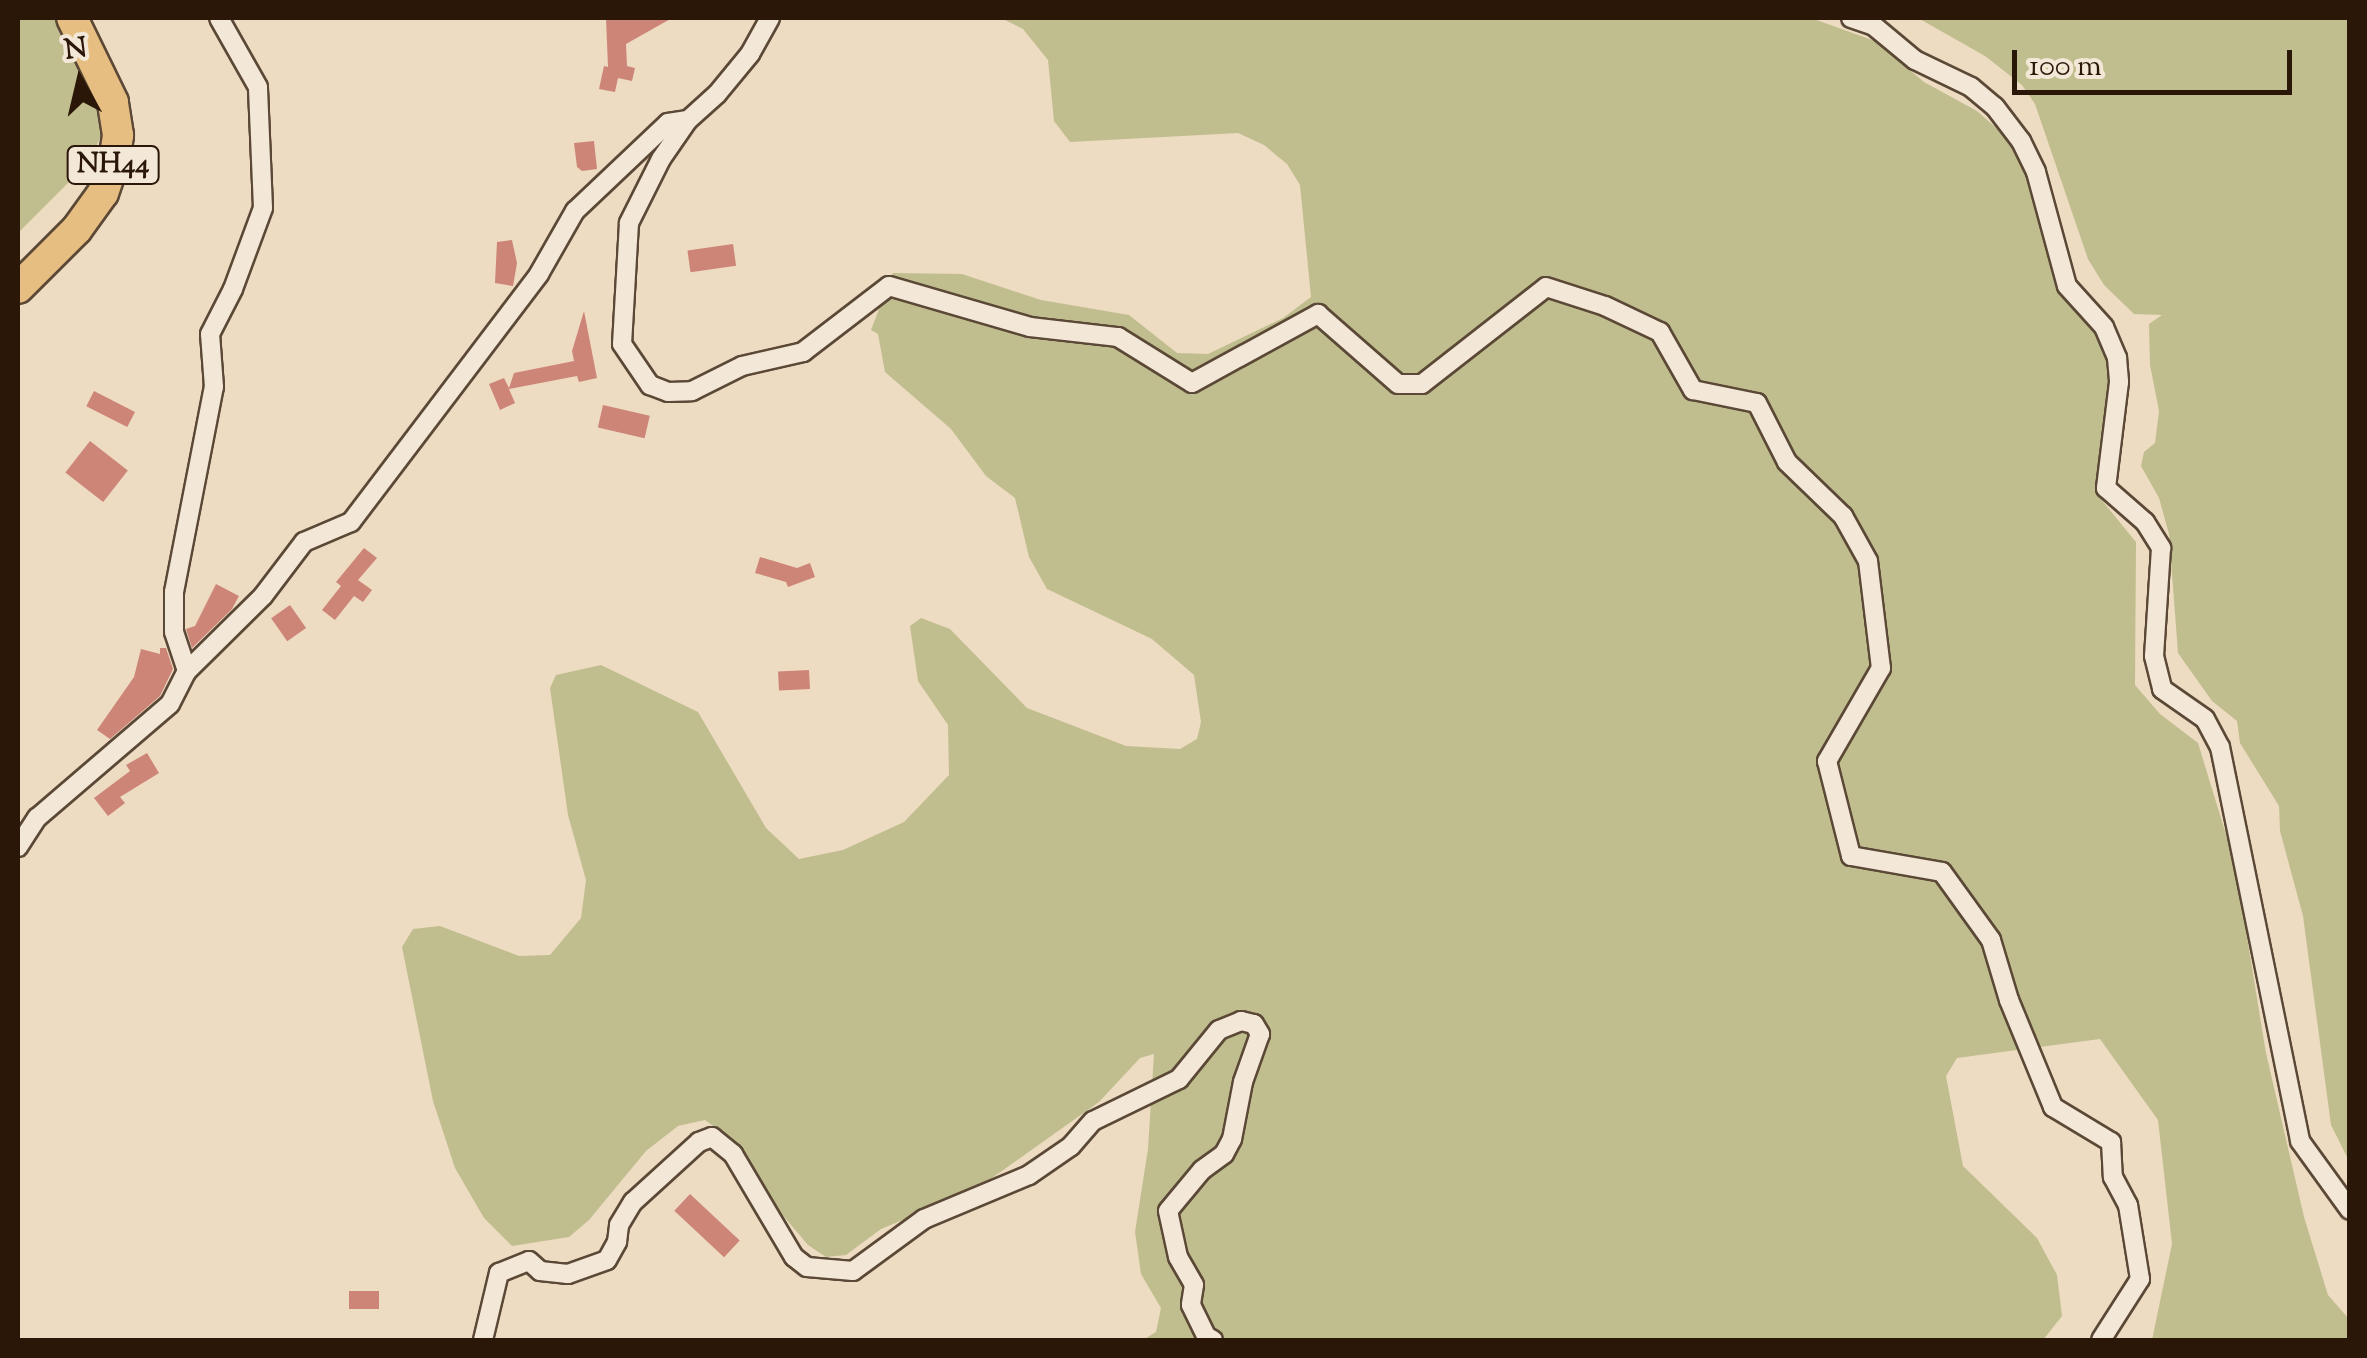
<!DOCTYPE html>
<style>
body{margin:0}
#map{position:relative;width:2367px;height:1358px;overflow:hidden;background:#eddbc2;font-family:"Sorts Mill Goudy",serif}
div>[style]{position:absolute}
.green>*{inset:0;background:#c0be8e}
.building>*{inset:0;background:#cd8578;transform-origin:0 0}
.roads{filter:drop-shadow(2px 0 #5b4836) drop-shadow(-2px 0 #5b4836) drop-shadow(0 2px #5b4836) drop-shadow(0 -2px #5b4836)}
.minor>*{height:18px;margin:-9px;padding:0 9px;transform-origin:9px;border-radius:9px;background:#f3e8d7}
.primary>*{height:30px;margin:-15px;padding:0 15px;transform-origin:15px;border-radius:15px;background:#e6be81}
span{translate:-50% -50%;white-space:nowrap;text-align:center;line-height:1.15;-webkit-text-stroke:8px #f3e8d7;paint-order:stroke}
.shield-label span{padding:2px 8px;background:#f3e8d7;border:2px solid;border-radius:8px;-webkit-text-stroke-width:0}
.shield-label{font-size:28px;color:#2a1708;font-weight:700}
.frame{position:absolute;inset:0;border:20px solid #2a1708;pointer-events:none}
.north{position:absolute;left:30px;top:30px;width:100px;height:100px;-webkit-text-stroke:8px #f3e8d7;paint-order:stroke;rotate:352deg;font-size:28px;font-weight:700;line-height:40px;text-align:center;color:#2a1708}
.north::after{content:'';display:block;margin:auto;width:35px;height:45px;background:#2a1708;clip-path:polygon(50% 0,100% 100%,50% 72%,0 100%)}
.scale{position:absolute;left:2012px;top:50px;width:280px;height:45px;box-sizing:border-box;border:5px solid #2a1708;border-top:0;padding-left:12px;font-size:30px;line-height:35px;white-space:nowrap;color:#2a1708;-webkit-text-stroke:8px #f3e8d7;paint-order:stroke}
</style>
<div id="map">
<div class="green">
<i style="clip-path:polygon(18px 18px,56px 18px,100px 74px,108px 122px,88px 163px,18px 233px)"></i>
<i style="clip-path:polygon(1001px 18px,1811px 18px,1875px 41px,1924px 82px,1977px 111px,2019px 148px,2038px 192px,2060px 287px,2120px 353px,2100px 498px,2136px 542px,2135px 685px,2160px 714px,2198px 743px,2235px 864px,2266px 1053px,2304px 1217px,2328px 1295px,2349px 1319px,2349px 1340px,2152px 1340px,2172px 1244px,2158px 1120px,2100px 1039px,1957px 1058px,1946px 1076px,1963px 1166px,2037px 1238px,2057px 1275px,2062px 1316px,2043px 1340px,1143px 1340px,1156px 1332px,1161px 1308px,1141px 1274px,1135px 1232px,1148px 1149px,1154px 1054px,1140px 1058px,1099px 1102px,975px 1190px,881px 1229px,846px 1255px,826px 1257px,808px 1245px,769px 1199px,741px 1147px,705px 1120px,678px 1126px,646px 1151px,589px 1220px,569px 1237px,512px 1246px,484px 1218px,455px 1168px,433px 1101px,402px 947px,413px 929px,440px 926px,519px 956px,550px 955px,581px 918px,586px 880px,568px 815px,550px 688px,556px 675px,601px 665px,698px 712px,766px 828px,799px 859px,843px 850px,904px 822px,949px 775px,948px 725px,918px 681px,910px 626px,921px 618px,950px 629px,1027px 708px,1126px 746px,1180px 749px,1197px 739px,1201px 722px,1194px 675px,1152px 639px,1047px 589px,1029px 557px,1015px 498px,986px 476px,951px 429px,885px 372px,878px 334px,871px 330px,893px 273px,962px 274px,1041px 300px,1129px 315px,1177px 353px,1208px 354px,1283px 318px,1311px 297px,1300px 185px,1287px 164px,1264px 145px,1238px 133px,1070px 142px,1054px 121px,1048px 60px,1023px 29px)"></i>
<i style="clip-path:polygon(1918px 18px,2349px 18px,2349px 1161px,2331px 1125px,2303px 916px,2280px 831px,2279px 806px,2240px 743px,2237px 721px,2212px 701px,2178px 653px,2169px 534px,2159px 498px,2141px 466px,2144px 452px,2155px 443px,2159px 411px,2150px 365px,2149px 324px,2162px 315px,2134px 314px,2104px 285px,2088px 259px,2035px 104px,2022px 85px,1985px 56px)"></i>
</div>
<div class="building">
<i style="clip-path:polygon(606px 18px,672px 18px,626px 44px,627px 66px,635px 68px,632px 81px,618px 78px,615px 92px,599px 89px,604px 66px,608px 67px)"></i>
<i style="clip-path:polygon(594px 141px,597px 169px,582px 171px,577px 167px,574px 143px)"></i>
<i style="clip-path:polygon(512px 240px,517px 263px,513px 286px,495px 283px,497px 242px)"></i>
<i style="left:733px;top:244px;width:22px;height:46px;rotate:82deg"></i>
<i style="clip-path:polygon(584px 311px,597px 378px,579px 382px,577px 376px,509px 389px,515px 403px,500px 410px,489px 384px,504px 378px,509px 388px,514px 373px,574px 361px,572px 351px)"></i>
<i style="left:94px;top:391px;width:46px;height:17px;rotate:27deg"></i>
<i style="left:603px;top:405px;width:48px;height:23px;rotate:13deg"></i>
<i style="left:90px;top:441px;width:48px;height:40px;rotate:38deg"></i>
<i style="clip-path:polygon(364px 548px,377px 558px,358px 580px,372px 590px,363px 602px,354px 596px,335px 620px,322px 610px,341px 586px,336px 582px)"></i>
<i style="clip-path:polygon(760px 557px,797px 568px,810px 563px,815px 577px,788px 587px,786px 582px,755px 573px)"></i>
<i style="clip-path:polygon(216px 584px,239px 596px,232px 609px,192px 648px,186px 629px,195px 626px)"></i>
<i style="left:290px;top:605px;width:28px;height:23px;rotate:55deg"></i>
<i style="clip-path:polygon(160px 648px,166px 648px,173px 669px,160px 696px,110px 739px,97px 730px,134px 677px,141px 649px,160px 654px)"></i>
<i style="left:809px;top:670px;width:19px;height:31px;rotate:87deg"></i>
<i style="clip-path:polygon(147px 753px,159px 773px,120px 797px,125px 803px,108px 816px,94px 798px,130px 771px,126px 765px)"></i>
<i style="left:690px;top:1194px;width:68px;height:23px;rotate:43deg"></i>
<i style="left:379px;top:1291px;width:18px;height:30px;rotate:90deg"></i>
</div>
<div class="roads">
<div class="minor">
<i style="left:770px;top:18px;width:41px;rotate:119.1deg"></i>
<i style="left:750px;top:54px;width:52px;rotate:129.5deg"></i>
<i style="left:717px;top:94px;width:39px;rotate:138deg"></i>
<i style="left:688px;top:120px;width:47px;rotate:124.7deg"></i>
<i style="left:661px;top:159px;width:72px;rotate:116.6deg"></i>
<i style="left:629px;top:223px;width:121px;rotate:93.3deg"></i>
<i style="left:622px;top:344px;width:50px;rotate:55.7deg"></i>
<i style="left:650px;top:385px;width:19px;rotate:21deg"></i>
<i style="left:668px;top:392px;width:24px;rotate:-2deg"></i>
<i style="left:692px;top:391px;width:56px;rotate:-26.6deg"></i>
<i style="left:742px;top:366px;width:63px;rotate:-12.9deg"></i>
<i style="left:803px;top:352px;width:108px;rotate:-37.5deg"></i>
<i style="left:889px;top:286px;width:147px;rotate:16.2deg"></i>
<i style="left:1030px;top:327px;width:89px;rotate:6.5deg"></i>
<i style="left:1118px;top:337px;width:87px;rotate:31.9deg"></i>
<i style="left:1192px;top:383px;width:144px;rotate:-28.7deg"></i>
<i style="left:1318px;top:314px;width:106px;rotate:41.2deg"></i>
<i style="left:1398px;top:384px;width:24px"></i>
<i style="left:1422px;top:384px;width:157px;rotate:-38deg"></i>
<i style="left:1546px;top:287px;width:62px;rotate:17.9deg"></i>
<i style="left:1605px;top:306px;width:61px;rotate:25.3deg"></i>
<i style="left:1660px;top:332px;width:67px;rotate:60.4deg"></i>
<i style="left:1693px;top:390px;width:65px;rotate:11.5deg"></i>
<i style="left:1757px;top:403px;width:66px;rotate:63deg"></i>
<i style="left:1787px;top:462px;width:78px;rotate:44deg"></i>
<i style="left:1843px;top:516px;width:51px;rotate:60.9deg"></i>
<i style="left:1868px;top:561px;width:108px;rotate:83.1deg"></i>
<i style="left:1881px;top:668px;width:108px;rotate:120.1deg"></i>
<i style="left:1827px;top:761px;width:98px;rotate:75.8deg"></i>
<i style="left:1851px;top:856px;width:92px;rotate:10deg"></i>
<i style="left:1942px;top:872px;width:84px;rotate:54.2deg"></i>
<i style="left:1991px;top:940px;width:63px;rotate:73.3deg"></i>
<i style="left:2009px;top:1000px;width:116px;rotate:67.6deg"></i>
<i style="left:2053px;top:1107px;width:68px;rotate:31.1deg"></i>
<i style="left:2111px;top:1142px;width:35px;rotate:87deg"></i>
<i style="left:2113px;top:1177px;width:32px;rotate:62deg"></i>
<i style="left:2128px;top:1205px;width:75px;rotate:80.8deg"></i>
<i style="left:2140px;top:1279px;width:72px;rotate:122.6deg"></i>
<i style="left:1851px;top:18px;width:24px;rotate:19deg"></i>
<i style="left:1874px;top:26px;width:53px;rotate:39.7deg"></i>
<i style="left:1915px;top:60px;width:62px;rotate:25.7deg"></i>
<i style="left:1971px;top:87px;width:31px;rotate:40deg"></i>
<i style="left:1995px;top:107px;width:43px;rotate:52.6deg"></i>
<i style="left:2021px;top:141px;width:34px;rotate:64deg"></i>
<i style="left:2036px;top:172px;width:118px;rotate:74.8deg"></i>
<i style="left:2067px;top:286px;width:55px;rotate:47.9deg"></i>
<i style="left:2104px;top:327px;width:34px;rotate:67deg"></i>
<i style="left:2117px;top:358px;width:24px;rotate:85deg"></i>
<i style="left:2119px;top:382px;width:107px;rotate:97deg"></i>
<i style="left:2106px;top:488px;width:52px;rotate:41.1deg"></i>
<i style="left:2145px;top:522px;width:31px;rotate:58deg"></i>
<i style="left:2161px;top:548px;width:108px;rotate:93.7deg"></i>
<i style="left:2154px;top:656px;width:34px;rotate:76deg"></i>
<i style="left:2162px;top:689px;width:52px;rotate:34.9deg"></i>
<i style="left:2205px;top:719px;width:32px;rotate:62deg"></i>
<i style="left:2220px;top:747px;width:402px;rotate:78.5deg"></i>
<i style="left:2300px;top:1141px;width:85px;rotate:54.1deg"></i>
<i style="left:187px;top:671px;width:107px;rotate:-44.6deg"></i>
<i style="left:263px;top:596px;width:68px;rotate:-52.8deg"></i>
<i style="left:304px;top:542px;width:51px;rotate:-23.1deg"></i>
<i style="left:351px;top:522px;width:311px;rotate:-52.8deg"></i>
<i style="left:539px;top:274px;width:73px;rotate:-60.3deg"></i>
<i style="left:575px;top:211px;width:128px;rotate:-43.4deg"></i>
<i style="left:668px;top:123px;width:20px;rotate:-9deg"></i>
<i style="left:18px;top:847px;width:35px;rotate:-57deg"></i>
<i style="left:37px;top:818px;width:175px;rotate:-40.6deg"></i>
<i style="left:170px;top:704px;width:37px;rotate:-63deg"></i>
<i style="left:187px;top:671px;width:41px;rotate:-108.4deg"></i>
<i style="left:174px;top:632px;width:40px;rotate:-90deg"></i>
<i style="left:174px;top:592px;width:209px;rotate:-79deg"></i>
<i style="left:214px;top:387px;width:53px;rotate:-94.3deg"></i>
<i style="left:210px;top:334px;width:51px;rotate:-62.9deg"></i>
<i style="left:233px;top:289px;width:86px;rotate:-69.7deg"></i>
<i style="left:263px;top:208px;width:121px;rotate:-92.4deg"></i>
<i style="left:258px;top:87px;width:79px;rotate:-119.5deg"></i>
<i style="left:483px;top:1340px;width:69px;rotate:-76.6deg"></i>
<i style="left:499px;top:1273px;width:32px;rotate:-22deg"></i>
<i style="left:529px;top:1261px;width:15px;rotate:42deg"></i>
<i style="left:540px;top:1271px;width:28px;rotate:6deg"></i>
<i style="left:568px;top:1274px;width:41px;rotate:-19.7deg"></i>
<i style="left:607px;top:1260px;width:21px;rotate:-61deg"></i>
<i style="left:617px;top:1242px;width:17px;rotate:-83deg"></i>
<i style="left:619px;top:1225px;width:27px;rotate:-59deg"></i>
<i style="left:633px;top:1202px;width:89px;rotate:-42.3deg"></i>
<i style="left:699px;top:1142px;width:14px;rotate:-21deg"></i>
<i style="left:712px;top:1137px;width:27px;rotate:39deg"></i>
<i style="left:733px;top:1154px;width:120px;rotate:59.4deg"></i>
<i style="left:794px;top:1257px;width:16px;rotate:38deg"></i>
<i style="left:807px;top:1267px;width:46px;rotate:5deg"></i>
<i style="left:853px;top:1271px;width:88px;rotate:-36.2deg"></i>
<i style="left:924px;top:1219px;width:114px;rotate:-22.7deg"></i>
<i style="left:1029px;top:1175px;width:51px;rotate:-34.6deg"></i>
<i style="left:1071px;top:1146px;width:33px;rotate:-49deg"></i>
<i style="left:1093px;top:1121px;width:96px;rotate:-26deg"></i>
<i style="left:1179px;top:1079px;width:63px;rotate:-50.8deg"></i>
<i style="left:1219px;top:1030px;width:24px;rotate:-22deg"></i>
<i style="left:1241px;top:1021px;width:13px;rotate:13deg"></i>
<i style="left:1254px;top:1024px;width:12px;rotate:59deg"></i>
<i style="left:1260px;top:1034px;width:51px;rotate:109.5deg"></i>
<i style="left:1243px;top:1082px;width:58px;rotate:100.9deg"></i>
<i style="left:1232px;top:1139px;width:17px;rotate:118deg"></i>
<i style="left:1224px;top:1154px;width:27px;rotate:144deg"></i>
<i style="left:1202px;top:1170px;width:53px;rotate:129.7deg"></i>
<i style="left:1168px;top:1211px;width:47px;rotate:77.7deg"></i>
<i style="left:1178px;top:1257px;width:32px;rotate:60deg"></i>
<i style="left:1194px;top:1285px;width:20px;rotate:99deg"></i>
<i style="left:1191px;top:1305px;width:34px;rotate:64deg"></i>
<i style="left:1206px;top:1336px;width:8px;rotate:30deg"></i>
</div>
<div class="primary">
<i style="left:18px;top:288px;width:83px;rotate:-45deg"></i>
<i style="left:77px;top:229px;width:44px;rotate:-54.2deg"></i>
<i style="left:103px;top:193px;width:34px;rotate:-71deg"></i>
<i style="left:114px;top:161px;width:26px;rotate:-81deg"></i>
<i style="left:118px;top:135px;width:33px;rotate:-99deg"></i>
<i style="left:113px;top:102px;width:93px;rotate:-116deg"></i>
</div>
</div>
<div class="shield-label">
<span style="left:113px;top:165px">NH44</span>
</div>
<div class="frame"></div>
<div class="north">N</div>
<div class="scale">100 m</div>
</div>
